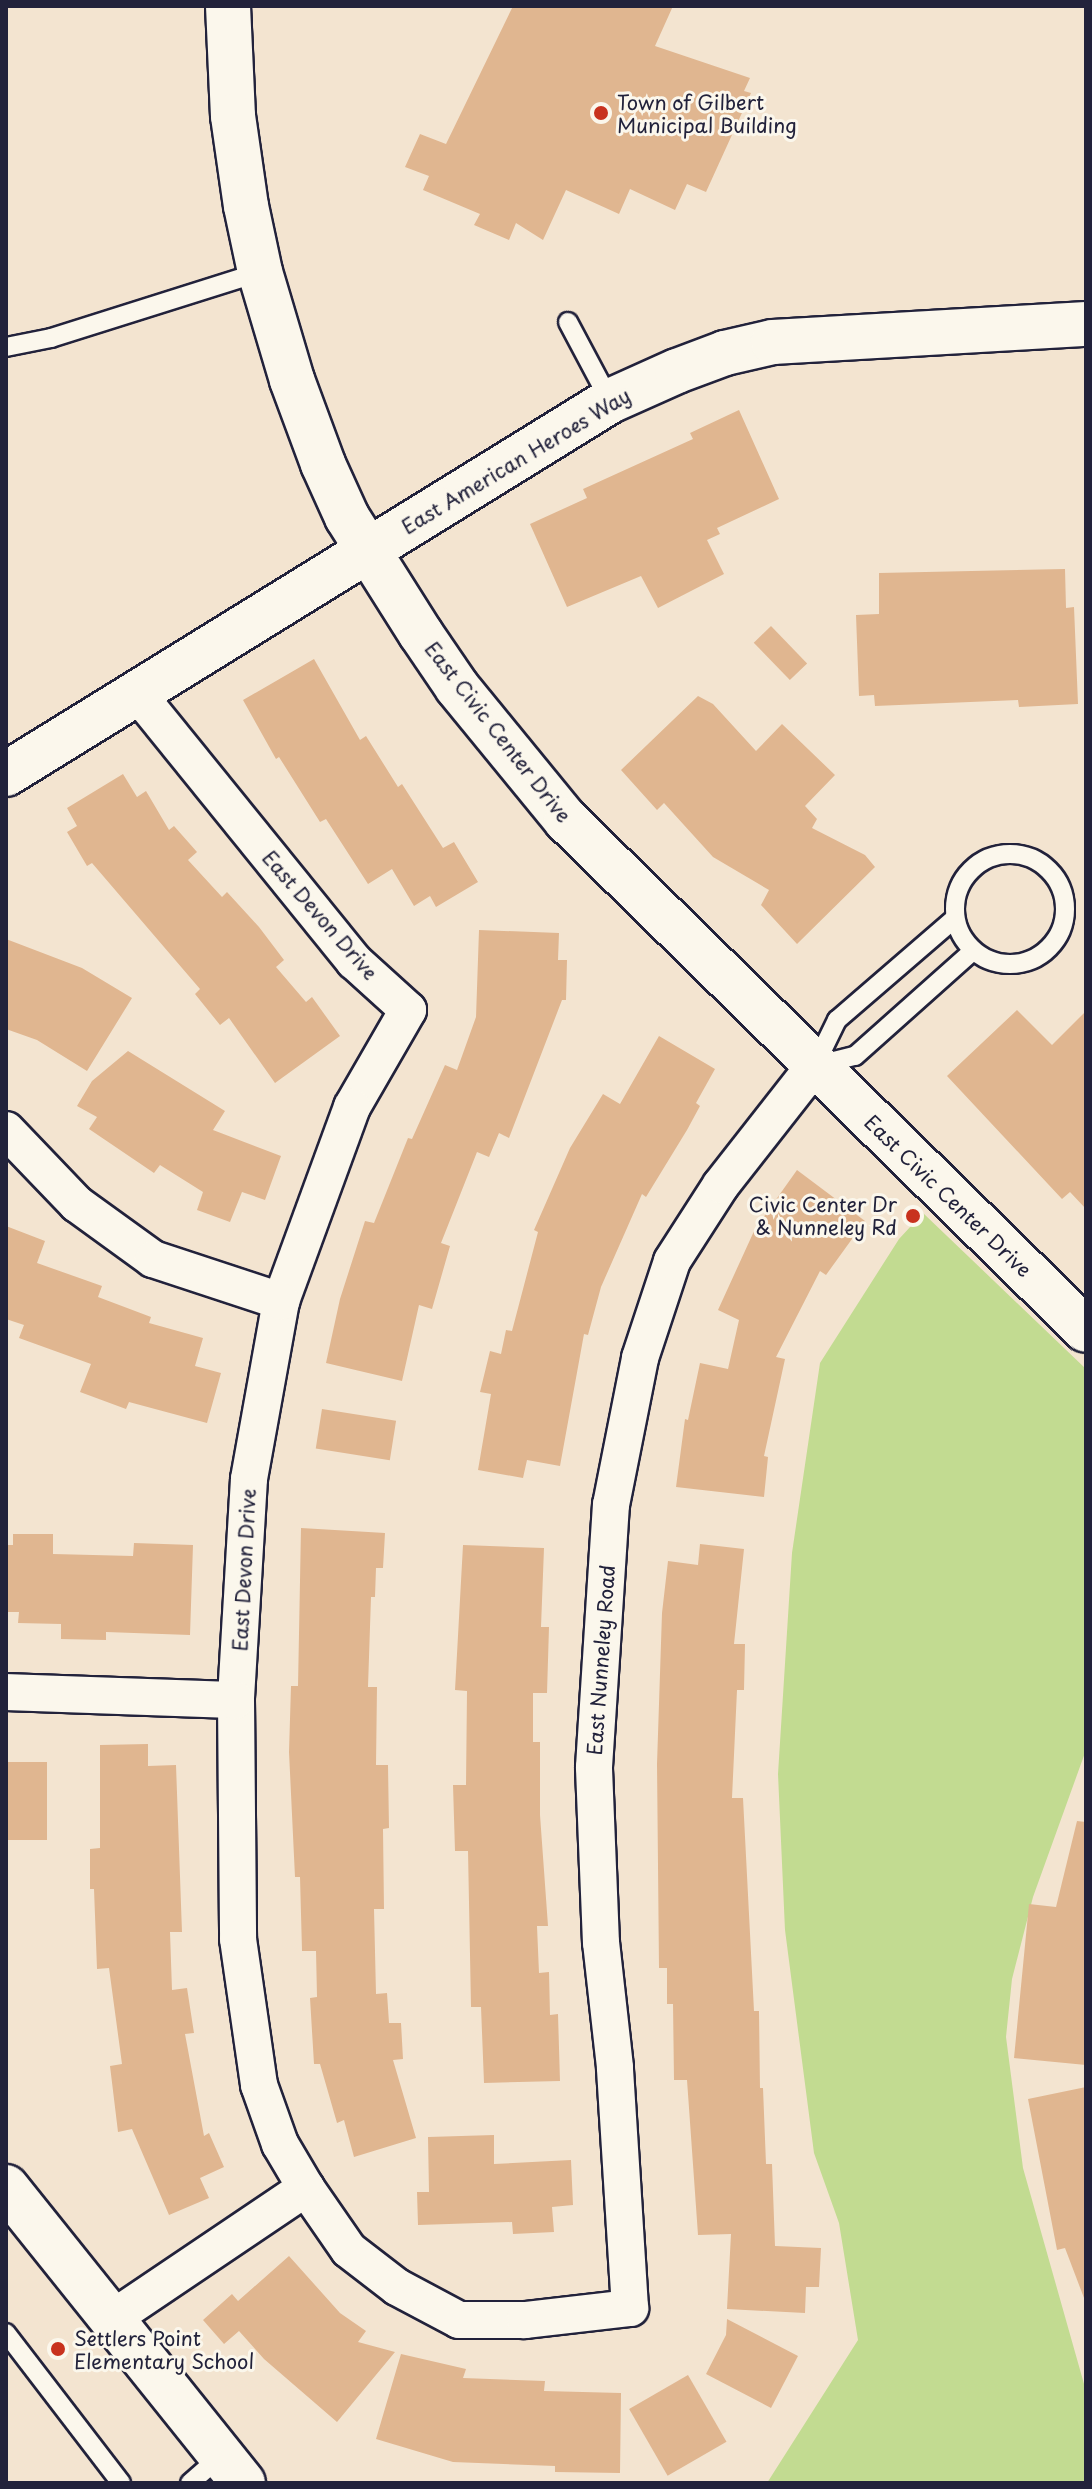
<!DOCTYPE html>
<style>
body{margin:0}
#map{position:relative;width:1092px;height:2489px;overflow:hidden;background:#f3e4d0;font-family:"Playpen Sans",sans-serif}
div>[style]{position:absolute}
.green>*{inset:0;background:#c2db91}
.building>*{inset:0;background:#e0b690;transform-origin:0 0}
.roads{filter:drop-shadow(2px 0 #22223b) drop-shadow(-2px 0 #22223b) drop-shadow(0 2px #22223b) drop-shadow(0 -2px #22223b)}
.lane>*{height:18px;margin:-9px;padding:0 9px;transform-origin:9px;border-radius:9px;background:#fbf7ec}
.lane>.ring{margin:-9px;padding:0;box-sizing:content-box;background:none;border:18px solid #fbf7ec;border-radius:50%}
.street>*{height:36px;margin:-18px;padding:0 18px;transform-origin:18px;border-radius:18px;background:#fbf7ec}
.secondary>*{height:44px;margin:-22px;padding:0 22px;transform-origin:22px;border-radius:22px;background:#fbf7ec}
.dots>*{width:22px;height:22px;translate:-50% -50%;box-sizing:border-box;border:4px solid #fbf7ec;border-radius:50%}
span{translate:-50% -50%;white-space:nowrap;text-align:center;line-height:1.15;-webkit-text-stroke:6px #fbf7ec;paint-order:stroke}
.poi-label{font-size:20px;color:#22223b}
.left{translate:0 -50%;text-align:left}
.right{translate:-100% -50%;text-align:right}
.street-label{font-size:20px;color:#22223b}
.frame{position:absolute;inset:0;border:8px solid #22223b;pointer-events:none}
</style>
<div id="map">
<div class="green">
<i style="clip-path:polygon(923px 1213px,1086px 1369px,1086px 1750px,1033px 1897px,1012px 1979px,1006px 2037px,1023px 2168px,1086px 2391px,1086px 2483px,767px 2483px,858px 2340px,839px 2223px,814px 2153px,785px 1930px,778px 1774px,792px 1553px,820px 1363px,899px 1239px)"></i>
</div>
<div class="building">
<i style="clip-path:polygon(513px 6px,673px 6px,655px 46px,750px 78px,744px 91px,751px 93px,706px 192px,687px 184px,675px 210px,630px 189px,619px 214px,566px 190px,543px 240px,516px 223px,509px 240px,474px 225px,480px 214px,423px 190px,429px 176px,405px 167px,420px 134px,446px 144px)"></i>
<i style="clip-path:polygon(739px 410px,779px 499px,717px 528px,720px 534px,707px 540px,724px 574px,658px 608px,641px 576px,567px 607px,530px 524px,587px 498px,583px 489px,693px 439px,690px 433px)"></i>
<i style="clip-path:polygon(1065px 569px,1066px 608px,1074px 607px,1078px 704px,1019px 707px,1018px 700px,875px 706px,874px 695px,859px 696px,856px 615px,879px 614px,879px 573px)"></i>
<i style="left:771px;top:626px;width:52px;height:24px;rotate:46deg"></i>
<i style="clip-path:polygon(314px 659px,360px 740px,366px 736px,398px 787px,402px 784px,443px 848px,454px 842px,478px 882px,436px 907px,430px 896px,414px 906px,392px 869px,368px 884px,326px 819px,320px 822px,279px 757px,276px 759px,243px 700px)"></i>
<i style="clip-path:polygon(698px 696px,713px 704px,756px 751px,782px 724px,835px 775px,805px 806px,817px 819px,812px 828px,865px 855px,875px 867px,797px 944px,761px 905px,769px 890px,713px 857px,664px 803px,657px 810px,621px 770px)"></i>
<i style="clip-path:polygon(123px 774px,137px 797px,146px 791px,169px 830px,174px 826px,197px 852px,188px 860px,222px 897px,227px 892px,259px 927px,284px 960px,276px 967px,306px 1002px,312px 997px,340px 1036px,275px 1083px,229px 1018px,220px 1025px,195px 994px,200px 989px,92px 863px,87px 866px,67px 832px,77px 826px,67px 808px)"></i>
<i style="clip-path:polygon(479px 930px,559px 933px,558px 960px,567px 960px,566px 1000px,562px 1000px,509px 1138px,499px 1133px,489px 1157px,477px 1152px,441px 1243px,450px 1246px,432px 1309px,419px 1305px,402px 1381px,326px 1363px,340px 1299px,365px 1221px,374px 1223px,408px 1138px,412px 1139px,445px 1065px,457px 1070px,476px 1017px)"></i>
<i style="clip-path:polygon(6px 939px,82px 968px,132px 998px,87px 1071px,37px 1040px,6px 1029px)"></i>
<i style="clip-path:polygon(1017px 1010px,1052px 1045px,1086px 1011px,1086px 1209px,1070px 1192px,1062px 1199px,947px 1076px)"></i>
<i style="clip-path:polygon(659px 1036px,715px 1069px,696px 1103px,700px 1106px,687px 1130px,646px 1197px,642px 1194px,601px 1287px,588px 1335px,584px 1334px,560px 1466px,527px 1460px,523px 1478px,478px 1470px,491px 1394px,480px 1392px,490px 1351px,501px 1354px,506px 1330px,512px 1331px,538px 1232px,534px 1230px,570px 1148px,603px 1094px,620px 1104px)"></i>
<i style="clip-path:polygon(128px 1051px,225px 1111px,213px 1130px,281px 1156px,265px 1200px,242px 1192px,230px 1222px,197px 1210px,203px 1192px,160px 1165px,154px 1173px,89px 1129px,97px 1117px,77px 1106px,92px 1081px)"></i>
<i style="clip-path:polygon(797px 1170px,865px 1221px,826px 1275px,820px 1271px,776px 1357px,785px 1359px,764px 1456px,768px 1457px,764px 1497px,676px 1487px,685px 1419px,688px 1420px,700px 1363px,728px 1369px,739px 1320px,718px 1310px,755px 1229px)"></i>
<i style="clip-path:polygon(6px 1226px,45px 1241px,37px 1263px,102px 1286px,98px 1297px,151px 1317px,149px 1323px,203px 1338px,195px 1366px,221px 1373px,207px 1423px,129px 1402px,126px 1409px,80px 1392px,91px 1364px,19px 1338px,24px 1325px,6px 1319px)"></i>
<i style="left:322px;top:1409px;width:75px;height:40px;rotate:9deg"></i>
<i style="clip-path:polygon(301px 1528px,385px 1533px,383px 1568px,376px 1568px,375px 1597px,371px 1597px,368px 1687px,377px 1687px,376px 1765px,388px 1765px,389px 1828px,383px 1829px,384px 1909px,374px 1909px,376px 1994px,387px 1993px,389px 2023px,401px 2023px,403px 2059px,393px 2060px,416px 2138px,354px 2157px,344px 2120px,337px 2123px,320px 2064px,314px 2064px,310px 1998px,317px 1997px,316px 1951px,302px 1951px,300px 1877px,295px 1877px,289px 1752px,291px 1686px,298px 1686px)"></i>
<i style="clip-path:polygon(13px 1534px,53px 1534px,53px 1554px,133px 1556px,134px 1543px,193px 1545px,190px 1635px,106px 1632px,106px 1640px,61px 1639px,61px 1624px,18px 1623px,19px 1612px,6px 1612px,6px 1545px,13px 1545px)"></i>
<i style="clip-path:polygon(700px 1544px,744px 1549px,734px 1644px,745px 1644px,744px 1690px,737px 1690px,732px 1798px,743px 1798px,754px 2011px,759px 2011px,760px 2088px,763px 2088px,766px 2164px,772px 2164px,775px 2246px,821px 2248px,819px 2287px,806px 2287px,805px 2313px,727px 2309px,731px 2234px,698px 2235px,687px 2080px,674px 2080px,673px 2004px,667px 2004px,667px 1968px,659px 1968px,657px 1764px,662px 1613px,668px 1561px,698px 1565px)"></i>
<i style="clip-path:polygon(463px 1545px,544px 1548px,541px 1627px,549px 1627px,547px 1693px,533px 1693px,533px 1742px,540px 1742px,540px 1815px,548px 1926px,537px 1926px,539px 1973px,549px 1972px,550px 2015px,558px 2014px,560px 2081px,484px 2083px,481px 2007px,471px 2007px,468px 1851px,455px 1851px,453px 1785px,466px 1785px,467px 1691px,455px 1690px)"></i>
<i style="clip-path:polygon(148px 1744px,148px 1766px,176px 1765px,182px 1932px,170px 1932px,172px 1990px,187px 1988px,194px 2033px,185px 2034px,204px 2136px,209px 2133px,224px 2167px,200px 2178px,209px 2198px,169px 2215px,132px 2129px,118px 2132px,110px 2066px,122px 2064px,109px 1968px,97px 1969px,94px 1889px,90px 1889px,90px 1849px,100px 1848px,100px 1745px)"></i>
<i style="left:6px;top:1762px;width:41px;height:78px"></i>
<i style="clip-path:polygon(1077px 1821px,1086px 1822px,1086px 2065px,1014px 2058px,1029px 1904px,1056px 1907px)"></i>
<i style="clip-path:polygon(1086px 2087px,1086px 2298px,1084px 2298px,1065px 2248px,1057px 2250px,1028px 2099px)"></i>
<i style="clip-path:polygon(494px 2135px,494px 2164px,571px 2160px,573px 2205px,552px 2207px,554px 2232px,513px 2234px,512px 2222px,418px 2225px,417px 2192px,429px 2192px,428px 2137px)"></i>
<i style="clip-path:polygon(289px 2256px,340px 2313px,366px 2331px,358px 2342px,395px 2352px,337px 2422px,264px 2359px,239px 2331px,224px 2344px,203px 2320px,232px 2294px,238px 2301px)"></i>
<i style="clip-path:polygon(727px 2319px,798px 2356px,771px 2408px,706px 2374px,726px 2335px)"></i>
<i style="clip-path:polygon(401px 2354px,466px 2369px,463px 2378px,545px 2381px,544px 2391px,621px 2393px,620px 2473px,555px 2472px,555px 2466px,453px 2462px,376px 2439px)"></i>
<i style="left:688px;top:2375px;width:77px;height:68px;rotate:60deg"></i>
</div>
<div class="roads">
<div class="lane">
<i style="left:568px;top:322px;width:89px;rotate:62deg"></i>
<i style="left:6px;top:347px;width:46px;rotate:-11.3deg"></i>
<i style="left:51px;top:338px;width:219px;rotate:-17.5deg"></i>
<i class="ring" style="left:955px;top:854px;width:92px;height:92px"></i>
<i style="left:816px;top:1063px;width:48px;rotate:-64deg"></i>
<i style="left:837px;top:1020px;width:156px;rotate:-40.8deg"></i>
<i style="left:818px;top:1065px;width:38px;rotate:-14deg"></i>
<i style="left:855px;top:1056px;width:158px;rotate:-41.7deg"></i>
<i style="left:6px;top:2333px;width:189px;rotate:52.5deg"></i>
<i style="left:190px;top:2483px;width:41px;rotate:-41.1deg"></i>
</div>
<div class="street">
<i style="left:137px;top:693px;width:345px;rotate:51deg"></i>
<i style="left:354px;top:961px;width:73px;rotate:42.2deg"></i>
<i style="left:408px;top:1010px;width:112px;rotate:120deg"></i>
<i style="left:352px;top:1107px;width:207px;rotate:110.1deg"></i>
<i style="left:281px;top:1301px;width:181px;rotate:100.2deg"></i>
<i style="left:249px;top:1479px;width:221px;rotate:93.4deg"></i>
<i style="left:236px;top:1700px;width:239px;rotate:89.5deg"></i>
<i style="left:238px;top:1939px;width:148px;rotate:81.8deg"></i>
<i style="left:259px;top:2085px;width:63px;rotate:70.4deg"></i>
<i style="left:280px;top:2144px;width:51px;rotate:59.4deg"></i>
<i style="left:306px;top:2188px;width:75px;rotate:55.3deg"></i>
<i style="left:349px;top:2250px;width:61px;rotate:37.6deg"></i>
<i style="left:397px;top:2287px;width:70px;rotate:28deg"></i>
<i style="left:459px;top:2320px;width:66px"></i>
<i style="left:525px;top:2320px;width:106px;rotate:-6.5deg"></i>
<i style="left:630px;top:2308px;width:241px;rotate:-93.6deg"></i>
<i style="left:615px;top:2067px;width:125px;rotate:-96.4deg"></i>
<i style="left:601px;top:1943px;width:176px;rotate:-92.3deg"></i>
<i style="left:594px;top:1767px;width:263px;rotate:-86.3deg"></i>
<i style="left:611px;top:1505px;width:150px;rotate:-78.8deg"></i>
<i style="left:640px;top:1358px;width:102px;rotate:-71.7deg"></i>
<i style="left:672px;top:1261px;width:90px;rotate:-57.2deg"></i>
<i style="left:721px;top:1185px;width:152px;rotate:-51.9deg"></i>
<i style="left:6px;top:1130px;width:103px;rotate:46.2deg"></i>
<i style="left:77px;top:1204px;width:94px;rotate:35.9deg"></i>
<i style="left:153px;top:1259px;width:135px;rotate:18.2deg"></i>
<i style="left:6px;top:1692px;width:230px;rotate:2deg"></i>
<i style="left:113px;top:2318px;width:233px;rotate:-34deg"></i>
</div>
<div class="secondary">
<i style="left:228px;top:6px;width:110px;rotate:87.4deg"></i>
<i style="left:233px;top:116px;width:91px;rotate:81.8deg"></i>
<i style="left:246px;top:206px;width:67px;rotate:78deg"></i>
<i style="left:260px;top:272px;width:113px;rotate:73.5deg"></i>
<i style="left:292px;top:380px;width:90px;rotate:69.7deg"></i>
<i style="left:323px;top:464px;width:58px;rotate:65.6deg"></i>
<i style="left:347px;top:517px;width:138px;rotate:57.7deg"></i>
<i style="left:421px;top:634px;width:64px;rotate:55.8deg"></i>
<i style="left:457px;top:687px;width:172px;rotate:50.7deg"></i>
<i style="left:566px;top:820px;width:728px;rotate:44.44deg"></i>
<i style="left:6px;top:774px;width:710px;rotate:-31.7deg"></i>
<i style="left:610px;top:401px;width:73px;rotate:-24.1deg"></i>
<i style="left:677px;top:371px;width:51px;rotate:-20.6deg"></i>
<i style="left:725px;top:353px;width:49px;rotate:-12.9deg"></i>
<i style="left:773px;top:342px;width:314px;rotate:-3.3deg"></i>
<i style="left:6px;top:2187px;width:379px;rotate:51.3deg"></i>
</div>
</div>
<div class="dots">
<i style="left:601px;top:113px;background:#c8321e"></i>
<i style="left:913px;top:1216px;background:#c8321e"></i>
<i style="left:58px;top:2349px;background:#c8321e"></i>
</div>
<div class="poi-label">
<span class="left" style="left:617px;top:114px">Town of Gilbert<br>Municipal Building</span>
<span class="right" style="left:897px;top:1216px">Civic Center Dr<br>&amp; Nunneley Rd</span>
<span class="left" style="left:74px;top:2350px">Settlers Point<br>Elementary School</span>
</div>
<div class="street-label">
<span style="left:516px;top:461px;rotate:-31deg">East American Heroes Way</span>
<span style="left:498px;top:732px;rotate:52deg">East Civic Center Drive</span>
<span style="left:320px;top:915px;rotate:49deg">East Devon Drive</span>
<span style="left:948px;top:1196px;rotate:44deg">East Civic Center Drive</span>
<span style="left:244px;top:1570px;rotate:-87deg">East Devon Drive</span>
<span style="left:601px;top:1660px;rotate:-86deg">East Nunneley Road</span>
</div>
<div class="frame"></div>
</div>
